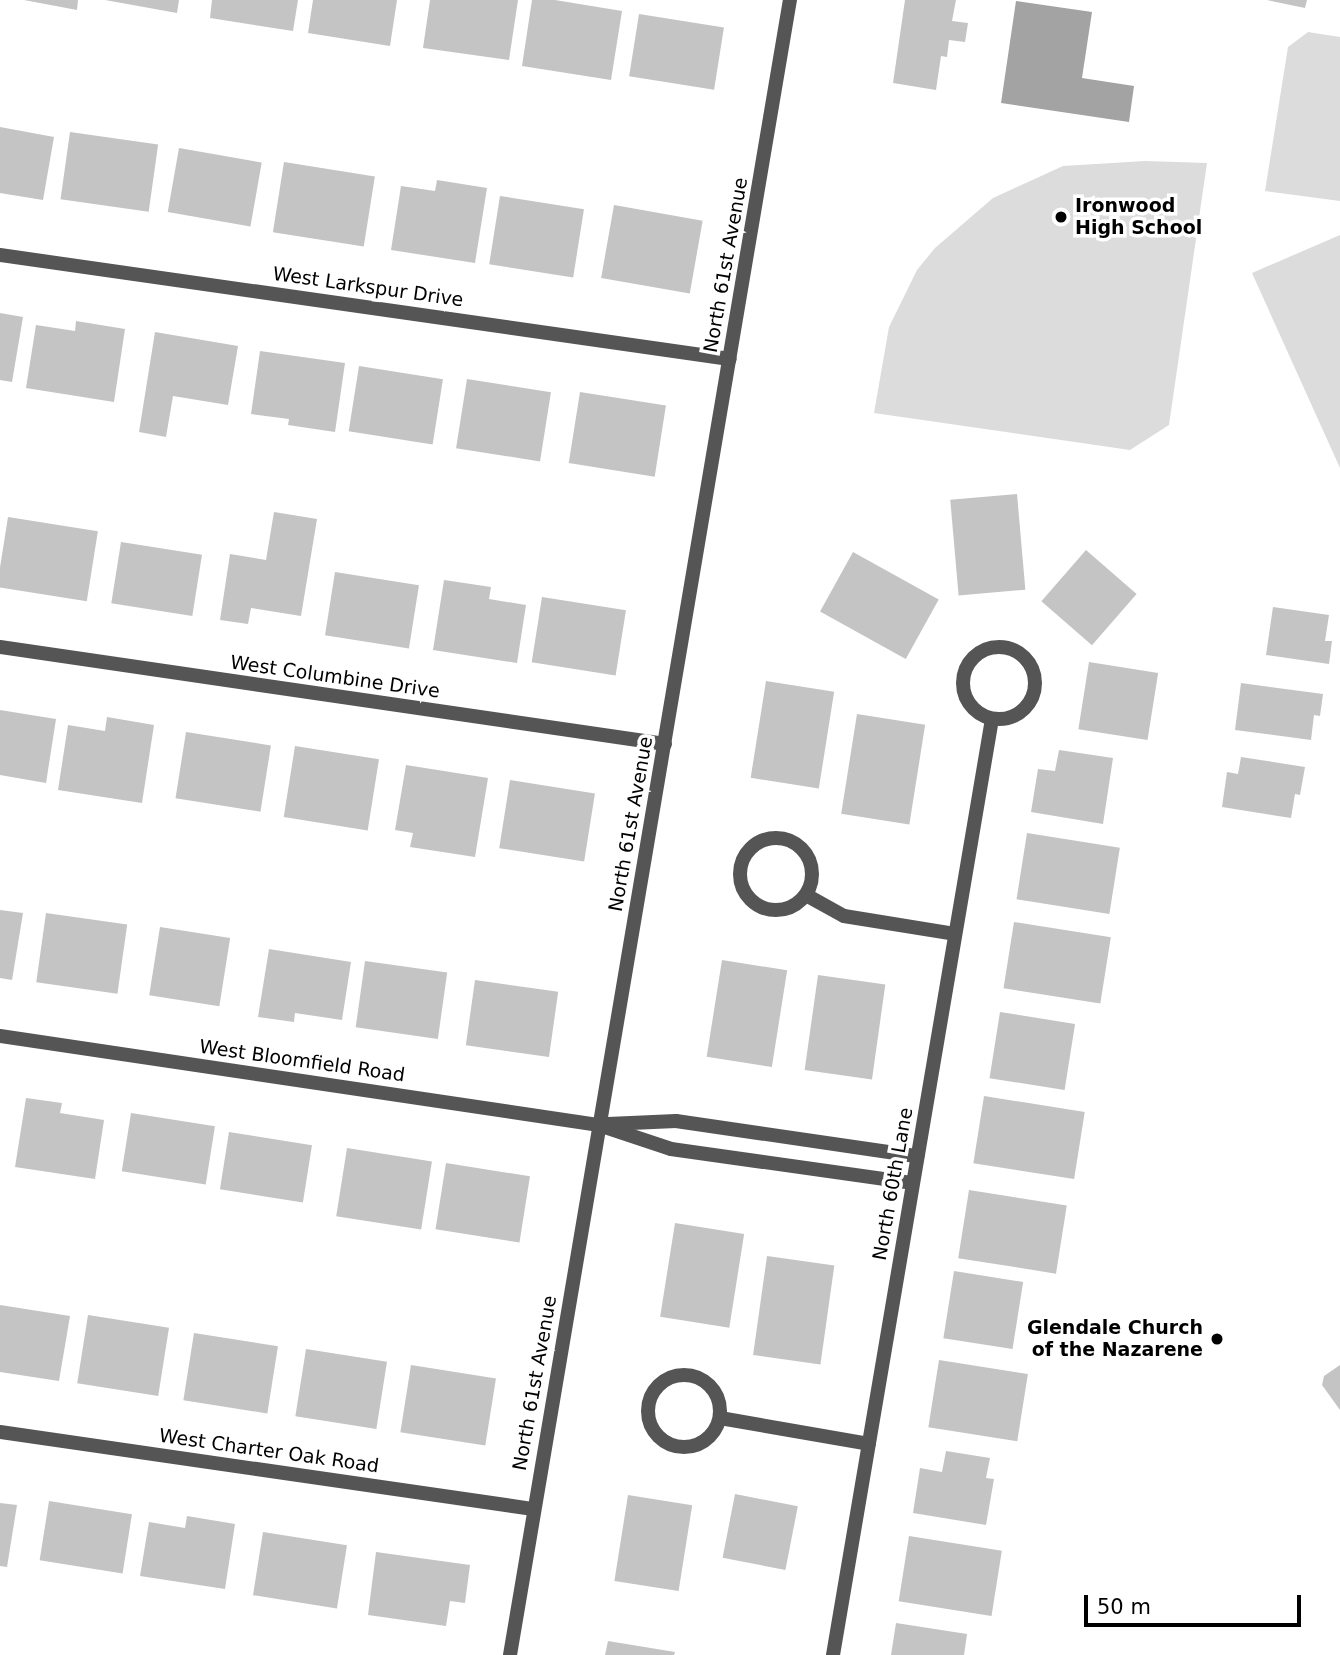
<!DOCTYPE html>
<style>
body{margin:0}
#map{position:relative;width:1340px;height:1655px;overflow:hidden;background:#fff;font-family:"DejaVu Sans",sans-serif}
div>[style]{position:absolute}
.green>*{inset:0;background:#dcdcdc}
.water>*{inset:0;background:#a3a3a3}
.building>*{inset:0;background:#c4c4c4;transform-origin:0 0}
.minor>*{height:14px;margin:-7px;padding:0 7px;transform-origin:7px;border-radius:7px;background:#555}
.minor>.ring{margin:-7px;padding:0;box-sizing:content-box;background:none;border:14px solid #555;border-radius:50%}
.dots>*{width:19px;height:19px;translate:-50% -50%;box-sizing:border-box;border:4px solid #fff;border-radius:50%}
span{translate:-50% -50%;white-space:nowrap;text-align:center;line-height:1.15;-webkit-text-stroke:7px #fff;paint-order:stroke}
.poi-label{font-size:19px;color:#000;font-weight:700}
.left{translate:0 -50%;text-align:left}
.right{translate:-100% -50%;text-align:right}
.street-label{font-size:19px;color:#000}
.scale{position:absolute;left:1084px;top:1595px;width:217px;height:32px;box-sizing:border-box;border:4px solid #000;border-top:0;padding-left:9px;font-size:21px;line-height:24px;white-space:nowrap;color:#000;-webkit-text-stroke:5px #fff;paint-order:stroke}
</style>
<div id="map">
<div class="green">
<i style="clip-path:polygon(1308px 32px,1340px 37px,1340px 201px,1265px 191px,1288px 47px)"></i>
<i style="clip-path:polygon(1145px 161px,1207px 163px,1169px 425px,1130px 450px,874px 413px,889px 327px,917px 270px,935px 248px,993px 198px,1063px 166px)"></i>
<i style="clip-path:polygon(1340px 235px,1340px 468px,1252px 273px)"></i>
</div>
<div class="water">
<i style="clip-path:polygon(1016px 1px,1092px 12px,1082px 78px,1134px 86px,1129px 122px,1001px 103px)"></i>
</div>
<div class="building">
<i style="clip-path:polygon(24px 0,78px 0,77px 10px)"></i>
<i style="clip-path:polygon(105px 0,179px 0,177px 13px)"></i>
<i style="clip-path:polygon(212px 0,298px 0,293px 31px,210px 18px)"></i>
<i style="clip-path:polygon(313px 0,397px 0,390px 46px,308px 33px)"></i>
<i style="clip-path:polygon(430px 0,518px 0,509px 60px,423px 48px)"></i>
<i style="clip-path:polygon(532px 0,555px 0,622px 11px,611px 80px,522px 66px)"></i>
<i style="clip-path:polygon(905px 0,956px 0,952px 21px,968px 23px,965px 42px,949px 40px,947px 57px,941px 56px,936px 90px,893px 83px)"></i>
<i style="clip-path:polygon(1267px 0,1307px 0,1305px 8px)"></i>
<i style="left:639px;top:14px;width:86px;height:63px;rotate:9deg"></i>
<i style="clip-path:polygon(0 127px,54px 137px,43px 200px,0 193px)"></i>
<i style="left:70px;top:132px;width:89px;height:68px;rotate:8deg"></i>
<i style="left:179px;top:148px;width:84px;height:65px;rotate:10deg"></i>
<i style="left:284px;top:162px;width:92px;height:71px;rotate:9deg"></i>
<i style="clip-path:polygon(437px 180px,487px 188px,475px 263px,391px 250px,401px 186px,435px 191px)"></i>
<i style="left:500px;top:196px;width:85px;height:69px;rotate:9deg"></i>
<i style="left:614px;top:205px;width:90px;height:74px;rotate:10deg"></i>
<i style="clip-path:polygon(0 313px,23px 317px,12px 382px,0 380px)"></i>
<i style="clip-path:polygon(76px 321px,125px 329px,114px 402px,26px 388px,36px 325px,75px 331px)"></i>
<i style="clip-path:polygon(155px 332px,238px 346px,228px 405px,173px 396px,166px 437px,139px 432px)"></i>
<i style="clip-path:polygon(260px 351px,345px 363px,335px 432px,288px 425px,289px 419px,251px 414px)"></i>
<i style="left:359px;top:366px;width:85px;height:66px;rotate:9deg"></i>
<i style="left:467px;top:379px;width:85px;height:70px;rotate:9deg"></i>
<i style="left:580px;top:392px;width:87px;height:72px;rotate:9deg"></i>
<i style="left:1017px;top:494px;width:96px;height:67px;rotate:85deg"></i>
<i style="clip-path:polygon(274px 512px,317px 519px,301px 616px,251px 608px,248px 624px,220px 620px,230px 554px,266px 560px)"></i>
<i style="left:8px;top:517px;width:91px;height:71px;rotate:9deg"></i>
<i style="left:121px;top:542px;width:82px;height:62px;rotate:9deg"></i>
<i style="left:1086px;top:550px;width:67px;height:68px;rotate:41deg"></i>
<i style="left:853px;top:552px;width:98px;height:68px;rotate:29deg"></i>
<i style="left:335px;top:572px;width:85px;height:64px;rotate:9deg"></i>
<i style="clip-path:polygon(444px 580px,491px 587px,489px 599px,526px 605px,517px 663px,433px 650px)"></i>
<i style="left:542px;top:597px;width:85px;height:66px;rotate:9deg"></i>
<i style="clip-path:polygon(1273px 607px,1329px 615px,1325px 641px,1332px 641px,1329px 664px,1266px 655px)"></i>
<i style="left:1089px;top:662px;width:70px;height:68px;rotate:9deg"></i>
<i style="left:766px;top:681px;width:69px;height:98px;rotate:9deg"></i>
<i style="clip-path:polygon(1241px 683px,1323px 694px,1320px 716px,1314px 715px,1311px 740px,1235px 730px)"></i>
<i style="clip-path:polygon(0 710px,56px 719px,46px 783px,0 775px)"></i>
<i style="left:857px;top:714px;width:69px;height:101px;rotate:9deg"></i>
<i style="clip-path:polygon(107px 717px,154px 725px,142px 803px,58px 790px,68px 725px,105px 731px)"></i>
<i style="left:186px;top:732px;width:86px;height:67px;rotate:9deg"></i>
<i style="left:295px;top:746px;width:85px;height:72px;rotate:9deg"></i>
<i style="clip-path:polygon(1059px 750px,1113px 758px,1103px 824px,1031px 812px,1038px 769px,1055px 771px)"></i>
<i style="clip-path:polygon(1241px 757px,1305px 767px,1300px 795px,1295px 794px,1291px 818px,1222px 807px,1227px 772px,1238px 774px)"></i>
<i style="clip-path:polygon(406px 765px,488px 778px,475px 857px,410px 847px,413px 833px,395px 830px)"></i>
<i style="left:510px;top:780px;width:86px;height:69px;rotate:9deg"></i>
<i style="left:1027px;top:833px;width:94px;height:67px;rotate:9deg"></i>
<i style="clip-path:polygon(0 910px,23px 913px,12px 980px,0 978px)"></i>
<i style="left:46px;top:913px;width:82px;height:70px;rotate:8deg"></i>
<i style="left:1014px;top:922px;width:98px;height:67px;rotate:9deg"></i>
<i style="left:160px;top:927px;width:71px;height:69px;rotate:9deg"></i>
<i style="clip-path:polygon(269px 949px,351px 962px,342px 1020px,295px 1013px,294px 1022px,258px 1017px)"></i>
<i style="left:722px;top:960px;width:66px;height:98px;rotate:9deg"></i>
<i style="left:365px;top:961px;width:83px;height:67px;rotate:8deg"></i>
<i style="left:818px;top:975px;width:68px;height:96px;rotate:8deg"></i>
<i style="left:475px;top:980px;width:84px;height:66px;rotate:8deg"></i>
<i style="left:1000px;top:1012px;width:76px;height:67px;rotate:9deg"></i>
<i style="left:984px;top:1096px;width:102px;height:68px;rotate:9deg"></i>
<i style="clip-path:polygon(26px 1098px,62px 1103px,60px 1113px,104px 1120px,95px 1179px,15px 1167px)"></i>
<i style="left:131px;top:1113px;width:85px;height:59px;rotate:9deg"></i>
<i style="left:229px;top:1132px;width:84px;height:58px;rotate:9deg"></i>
<i style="left:347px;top:1148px;width:86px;height:69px;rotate:9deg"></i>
<i style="left:446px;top:1163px;width:85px;height:67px;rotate:9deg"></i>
<i style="left:969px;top:1190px;width:99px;height:69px;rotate:9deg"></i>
<i style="left:675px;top:1223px;width:70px;height:95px;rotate:9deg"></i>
<i style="left:767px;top:1256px;width:68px;height:100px;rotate:8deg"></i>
<i style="left:954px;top:1271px;width:70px;height:68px;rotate:9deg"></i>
<i style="clip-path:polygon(0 1305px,70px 1316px,59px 1381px,0 1372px)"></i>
<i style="left:88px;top:1315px;width:82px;height:69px;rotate:9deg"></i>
<i style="left:194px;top:1333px;width:85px;height:68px;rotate:9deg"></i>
<i style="left:306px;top:1349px;width:82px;height:68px;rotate:9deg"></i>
<i style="left:939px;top:1360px;width:90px;height:68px;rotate:9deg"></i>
<i style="left:411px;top:1365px;width:86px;height:68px;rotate:9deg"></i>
<i style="clip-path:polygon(1340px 1365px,1340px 1410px,1322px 1385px,1324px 1376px)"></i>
<i style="clip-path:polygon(946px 1451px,990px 1458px,986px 1478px,994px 1479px,986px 1525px,913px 1513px,920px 1468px,942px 1472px)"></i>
<i style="left:735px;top:1494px;width:64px;height:65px;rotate:11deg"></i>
<i style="left:628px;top:1495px;width:65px;height:87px;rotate:9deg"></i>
<i style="left:49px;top:1501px;width:84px;height:60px;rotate:9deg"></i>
<i style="clip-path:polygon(0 1503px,17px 1505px,7px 1567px,0 1566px)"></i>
<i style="clip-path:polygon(187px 1516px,235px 1524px,225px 1589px,140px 1576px,149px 1522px,185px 1528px)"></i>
<i style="left:263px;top:1532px;width:85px;height:64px;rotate:9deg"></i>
<i style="left:909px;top:1536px;width:94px;height:66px;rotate:9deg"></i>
<i style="clip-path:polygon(376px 1552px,470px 1565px,465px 1603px,450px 1601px,446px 1626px,368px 1615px)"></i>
<i style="clip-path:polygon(896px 1623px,967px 1634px,964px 1655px,891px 1655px)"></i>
<i style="clip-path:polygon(608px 1641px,675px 1652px,674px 1655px,605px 1655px)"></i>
</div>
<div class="minor">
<i style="left:0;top:255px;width:737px;rotate:8.11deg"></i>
<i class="ring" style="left:963px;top:647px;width:58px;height:58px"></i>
<i style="left:0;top:647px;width:672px;rotate:8.3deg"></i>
<i class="ring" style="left:740px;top:838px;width:58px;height:58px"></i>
<i style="left:806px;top:895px;width:43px;rotate:28.9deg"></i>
<i style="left:844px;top:916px;width:112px;rotate:9.2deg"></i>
<i style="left:0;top:1036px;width:606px;rotate:8.45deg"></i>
<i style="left:599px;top:1125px;width:76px;rotate:18.4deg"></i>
<i style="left:671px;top:1149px;width:243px;rotate:8deg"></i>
<i style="left:608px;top:1124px;width:68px;rotate:-2.5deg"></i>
<i style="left:676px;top:1121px;width:244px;rotate:8.3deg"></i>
<i class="ring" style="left:648px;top:1375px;width:58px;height:58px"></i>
<i style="left:720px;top:1418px;width:151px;rotate:9.9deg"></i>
<i style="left:0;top:1432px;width:539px;rotate:8.22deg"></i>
<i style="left:510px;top:1655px;width:1679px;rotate:-80.4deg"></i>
<i style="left:833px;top:1655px;width:949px;rotate:-80.36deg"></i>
</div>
<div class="dots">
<i style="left:1061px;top:217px;background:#000"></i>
<i style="left:1217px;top:1339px;background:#000"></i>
</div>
<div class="poi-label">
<span class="left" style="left:1075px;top:217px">Ironwood<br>High School</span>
<span class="right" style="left:1203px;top:1339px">Glendale Church<br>of the Nazarene</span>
</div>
<div class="street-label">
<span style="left:726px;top:265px;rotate:-80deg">North 61st Avenue</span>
<span style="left:368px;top:287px;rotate:8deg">West Larkspur Drive</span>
<span style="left:335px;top:677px;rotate:8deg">West Columbine Drive</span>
<span style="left:631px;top:824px;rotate:-80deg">North 61st Avenue</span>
<span style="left:302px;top:1061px;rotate:8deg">West Bloomfield Road</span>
<span style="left:893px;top:1184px;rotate:-80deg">North 60th Lane</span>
<span style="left:535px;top:1383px;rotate:-80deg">North 61st Avenue</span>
<span style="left:269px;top:1451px;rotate:8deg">West Charter Oak Road</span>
</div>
<div class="scale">50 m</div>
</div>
